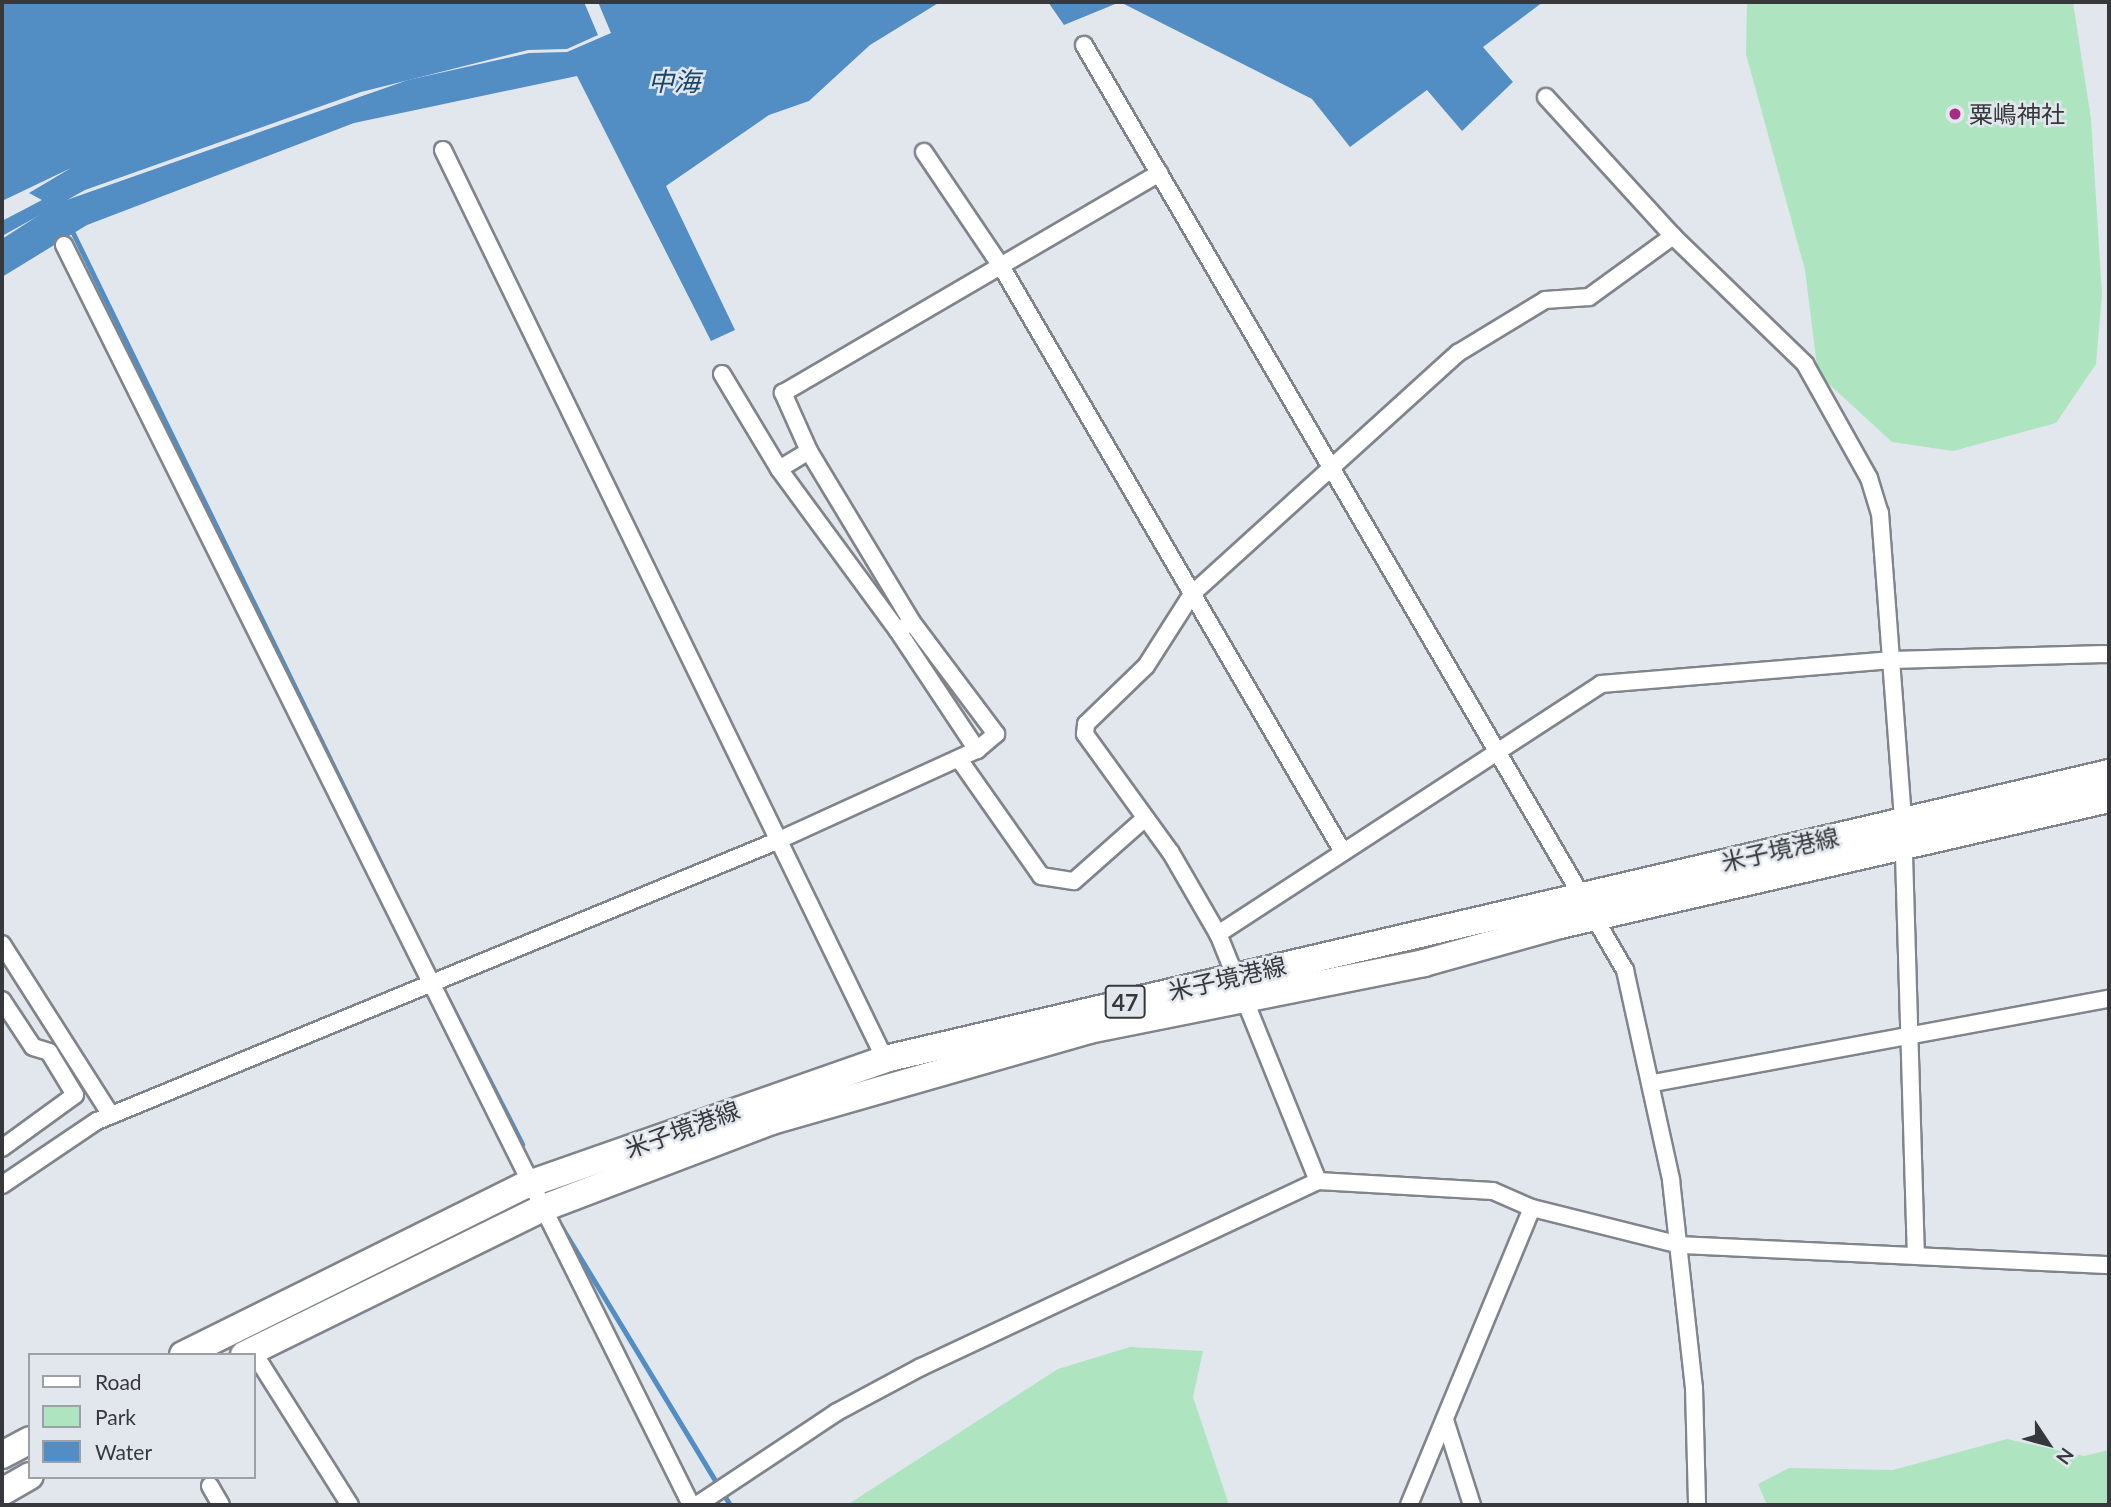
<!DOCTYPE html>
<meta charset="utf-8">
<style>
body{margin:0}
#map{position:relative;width:2111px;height:1507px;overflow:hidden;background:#e2e7ee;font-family:Lato,"Noto Sans JP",sans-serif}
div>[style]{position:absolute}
.green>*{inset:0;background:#aee4c0}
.water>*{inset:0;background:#528dc4}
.stream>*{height:5px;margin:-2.5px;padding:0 2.5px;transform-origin:2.5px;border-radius:2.5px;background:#528dc4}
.roads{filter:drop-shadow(2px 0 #80848b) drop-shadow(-2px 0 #80848b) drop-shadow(0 2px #80848b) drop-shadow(0 -2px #80848b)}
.minor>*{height:16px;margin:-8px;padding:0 8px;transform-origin:8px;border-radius:8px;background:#fff}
.primary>*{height:26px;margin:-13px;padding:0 13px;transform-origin:13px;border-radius:13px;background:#fff}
.dots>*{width:19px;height:19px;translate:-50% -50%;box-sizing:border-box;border:4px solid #e2e7ee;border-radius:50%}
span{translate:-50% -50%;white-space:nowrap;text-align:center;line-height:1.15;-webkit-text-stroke:5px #e2e7ee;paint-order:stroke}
.shield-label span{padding:2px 5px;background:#e2e7ee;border:2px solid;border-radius:5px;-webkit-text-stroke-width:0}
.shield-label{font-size:23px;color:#36383b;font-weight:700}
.poi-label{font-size:24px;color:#36383b}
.left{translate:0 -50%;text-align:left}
.street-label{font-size:24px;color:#36383b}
.water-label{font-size:26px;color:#19456b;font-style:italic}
.frame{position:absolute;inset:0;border:4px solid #36383b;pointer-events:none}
.legend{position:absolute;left:28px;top:1353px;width:228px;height:126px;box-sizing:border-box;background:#e2e7ee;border:2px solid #9da1a6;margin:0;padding:9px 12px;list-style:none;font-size:21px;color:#36383b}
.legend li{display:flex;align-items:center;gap:14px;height:35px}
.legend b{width:35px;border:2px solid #9da1a6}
.north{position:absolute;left:2013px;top:1409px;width:70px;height:70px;-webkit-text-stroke:5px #e2e7ee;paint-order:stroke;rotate:126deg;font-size:19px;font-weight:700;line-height:28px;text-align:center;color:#36383b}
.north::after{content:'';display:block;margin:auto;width:24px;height:32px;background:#36383b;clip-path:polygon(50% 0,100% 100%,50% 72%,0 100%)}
</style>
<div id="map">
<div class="green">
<i style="clip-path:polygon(1747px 2px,2073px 2px,2091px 119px,2102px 294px,2096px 364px,2056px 423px,1953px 451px,1892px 442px,1818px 374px,1805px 270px,1746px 54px)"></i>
<i style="clip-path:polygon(1130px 1347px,1203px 1351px,1193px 1397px,1229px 1505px,847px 1505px,1058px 1369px)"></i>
<i style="clip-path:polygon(2007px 1439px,2084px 1456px,2109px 1450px,2109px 1505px,1767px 1505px,1758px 1484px,1789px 1468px,1893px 1470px)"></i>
</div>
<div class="water">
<i style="clip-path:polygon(2px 2px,584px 2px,598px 35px,567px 49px,528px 50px,361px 92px,85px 190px,2px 236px,2px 221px,42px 200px,29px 193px,71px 168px,2px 201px)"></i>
<i style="clip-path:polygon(598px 2px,940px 2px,870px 45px,809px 101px,769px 115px,666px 186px,735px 330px,711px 341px,577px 76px,354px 123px,87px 225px,2px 277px,2px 239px,58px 203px,408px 80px,529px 53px,567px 52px,611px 33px)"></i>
<i style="clip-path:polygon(1048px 2px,1543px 2px,1483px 47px,1513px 82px,1462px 131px,1427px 90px,1350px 147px,1312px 99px,1120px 2px,1064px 25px)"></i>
</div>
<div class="stream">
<i style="left:70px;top:227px;width:729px;rotate:63.96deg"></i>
<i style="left:428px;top:960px;width:207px;rotate:62.9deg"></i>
<i style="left:561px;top:1226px;width:326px;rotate:58.8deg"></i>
</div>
<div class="roads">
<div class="minor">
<i style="left:1084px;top:45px;width:1072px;rotate:59.68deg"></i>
<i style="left:1625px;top:970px;width:215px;rotate:77.6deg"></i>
<i style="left:1671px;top:1180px;width:209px;rotate:83.7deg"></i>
<i style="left:1694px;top:1388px;width:117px;rotate:88.5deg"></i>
<i style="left:1546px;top:97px;width:188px;rotate:47.6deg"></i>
<i style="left:1673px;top:236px;width:184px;rotate:44.1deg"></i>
<i style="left:1805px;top:364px;width:131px;rotate:60.7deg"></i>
<i style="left:1869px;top:478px;width:37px;rotate:73deg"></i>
<i style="left:1880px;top:513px;width:309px;rotate:85.7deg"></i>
<i style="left:1903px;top:821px;width:434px;rotate:88.3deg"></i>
<i style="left:443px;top:150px;width:1011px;rotate:64.07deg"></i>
<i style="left:924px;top:152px;width:138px;rotate:56deg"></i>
<i style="left:1001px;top:266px;width:678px;rotate:59.73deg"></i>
<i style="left:64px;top:245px;width:1407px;rotate:63.54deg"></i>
<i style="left:722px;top:374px;width:111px;rotate:59deg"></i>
<i style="left:809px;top:451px;width:35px;rotate:149deg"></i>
<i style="left:779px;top:469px;width:201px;rotate:53.7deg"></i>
<i style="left:904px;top:627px;width:7px;rotate:146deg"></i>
<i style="left:898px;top:631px;width:143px;rotate:56.4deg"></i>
<i style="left:961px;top:762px;width:139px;rotate:54.9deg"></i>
<i style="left:1041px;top:876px;width:33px;rotate:9deg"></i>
<i style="left:1074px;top:881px;width:92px;rotate:-41.5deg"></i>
<i style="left:1218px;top:934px;width:94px;rotate:-120.1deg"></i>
<i style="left:1171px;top:853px;width:147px;rotate:-125.9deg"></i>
<i style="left:1085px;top:734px;width:10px;rotate:-84deg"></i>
<i style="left:1086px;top:724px;width:83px;rotate:-44deg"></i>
<i style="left:1146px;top:666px;width:85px;rotate:-57.4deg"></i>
<i style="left:1192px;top:594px;width:359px;rotate:-42.2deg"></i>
<i style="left:1458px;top:353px;width:102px;rotate:-31.3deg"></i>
<i style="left:1545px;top:300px;width:44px;rotate:-3.9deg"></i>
<i style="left:1589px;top:297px;width:104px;rotate:-36deg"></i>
<i style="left:2px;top:944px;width:203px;rotate:57.5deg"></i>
<i style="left:2px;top:1000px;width:56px;rotate:56.6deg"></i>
<i style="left:33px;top:1047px;width:17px;rotate:17deg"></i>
<i style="left:49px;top:1052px;width:50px;rotate:58.8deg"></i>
<i style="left:75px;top:1095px;width:90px;rotate:144deg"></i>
<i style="left:1654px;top:1083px;width:463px;rotate:-10.5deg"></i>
<i style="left:1318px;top:1181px;width:266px;rotate:-112deg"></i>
<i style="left:1218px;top:934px;width:457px;rotate:-33.1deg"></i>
<i style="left:1601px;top:684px;width:292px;rotate:-4.7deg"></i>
<i style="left:1892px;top:660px;width:217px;rotate:-1.6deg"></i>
<i style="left:2px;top:1185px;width:115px;rotate:-34deg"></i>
<i style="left:97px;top:1121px;width:735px;rotate:-22.38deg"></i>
<i style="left:777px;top:841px;width:220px;rotate:-24.5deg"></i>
<i style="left:977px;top:750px;width:25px;rotate:-40deg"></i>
<i style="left:996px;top:734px;width:140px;rotate:-126.9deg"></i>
<i style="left:912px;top:622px;width:200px;rotate:-121.1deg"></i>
<i style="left:809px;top:451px;width:64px;rotate:-114.1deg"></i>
<i style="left:783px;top:393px;width:436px;rotate:-30.3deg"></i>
<i style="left:252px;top:1350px;width:183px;rotate:57.7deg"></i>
<i style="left:1445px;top:1420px;width:89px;rotate:72.4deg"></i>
<i style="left:210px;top:1486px;width:22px;rotate:60deg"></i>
<i style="left:697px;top:1505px;width:168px;rotate:-33.6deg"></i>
<i style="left:837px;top:1412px;width:95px;rotate:-28.2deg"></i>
<i style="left:921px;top:1367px;width:438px;rotate:-25.1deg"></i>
<i style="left:1318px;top:1181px;width:175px;rotate:3.3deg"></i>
<i style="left:1493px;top:1191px;width:43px;rotate:23.6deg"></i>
<i style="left:1532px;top:1208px;width:153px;rotate:14deg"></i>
<i style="left:1680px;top:1245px;width:429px;rotate:2.7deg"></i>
<i style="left:1409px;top:1505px;width:321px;rotate:-67.5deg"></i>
</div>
<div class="primary">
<i style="left:183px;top:1355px;width:383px;rotate:-26.4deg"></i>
<i style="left:526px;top:1185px;width:380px;rotate:-19.3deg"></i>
<i style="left:885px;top:1059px;width:1257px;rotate:-13.15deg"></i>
<i style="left:244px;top:1355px;width:331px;rotate:-26.2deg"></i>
<i style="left:541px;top:1209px;width:247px;rotate:-20.9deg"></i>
<i style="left:772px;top:1121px;width:330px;rotate:-16deg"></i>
<i style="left:1089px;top:1030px;width:342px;rotate:-11.3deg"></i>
<i style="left:1424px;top:963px;width:141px;rotate:-15.6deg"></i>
<i style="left:1560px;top:925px;width:563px;rotate:-12.93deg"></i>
<i style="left:2px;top:1455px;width:32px;rotate:-28deg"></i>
<i style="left:2px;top:1492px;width:32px;rotate:-30deg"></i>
</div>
</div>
<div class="dots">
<i style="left:1955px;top:114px;background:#a62d83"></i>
</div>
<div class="shield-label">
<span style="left:1125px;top:1002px">47</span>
</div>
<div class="poi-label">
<span class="left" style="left:1969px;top:114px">粟嶋神社</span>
</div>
<div class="street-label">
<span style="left:1780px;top:849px;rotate:-13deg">米子境港線</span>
<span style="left:1227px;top:978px;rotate:-13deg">米子境港線</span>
<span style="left:682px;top:1129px;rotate:-20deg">米子境港線</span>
</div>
<div class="water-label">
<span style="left:674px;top:82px">中海</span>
</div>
<div class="frame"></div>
<ul class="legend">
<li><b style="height:9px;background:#fff"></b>Road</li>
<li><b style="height:19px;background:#aee4c0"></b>Park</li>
<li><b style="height:19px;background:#528dc4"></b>Water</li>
</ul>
<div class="north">N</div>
</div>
